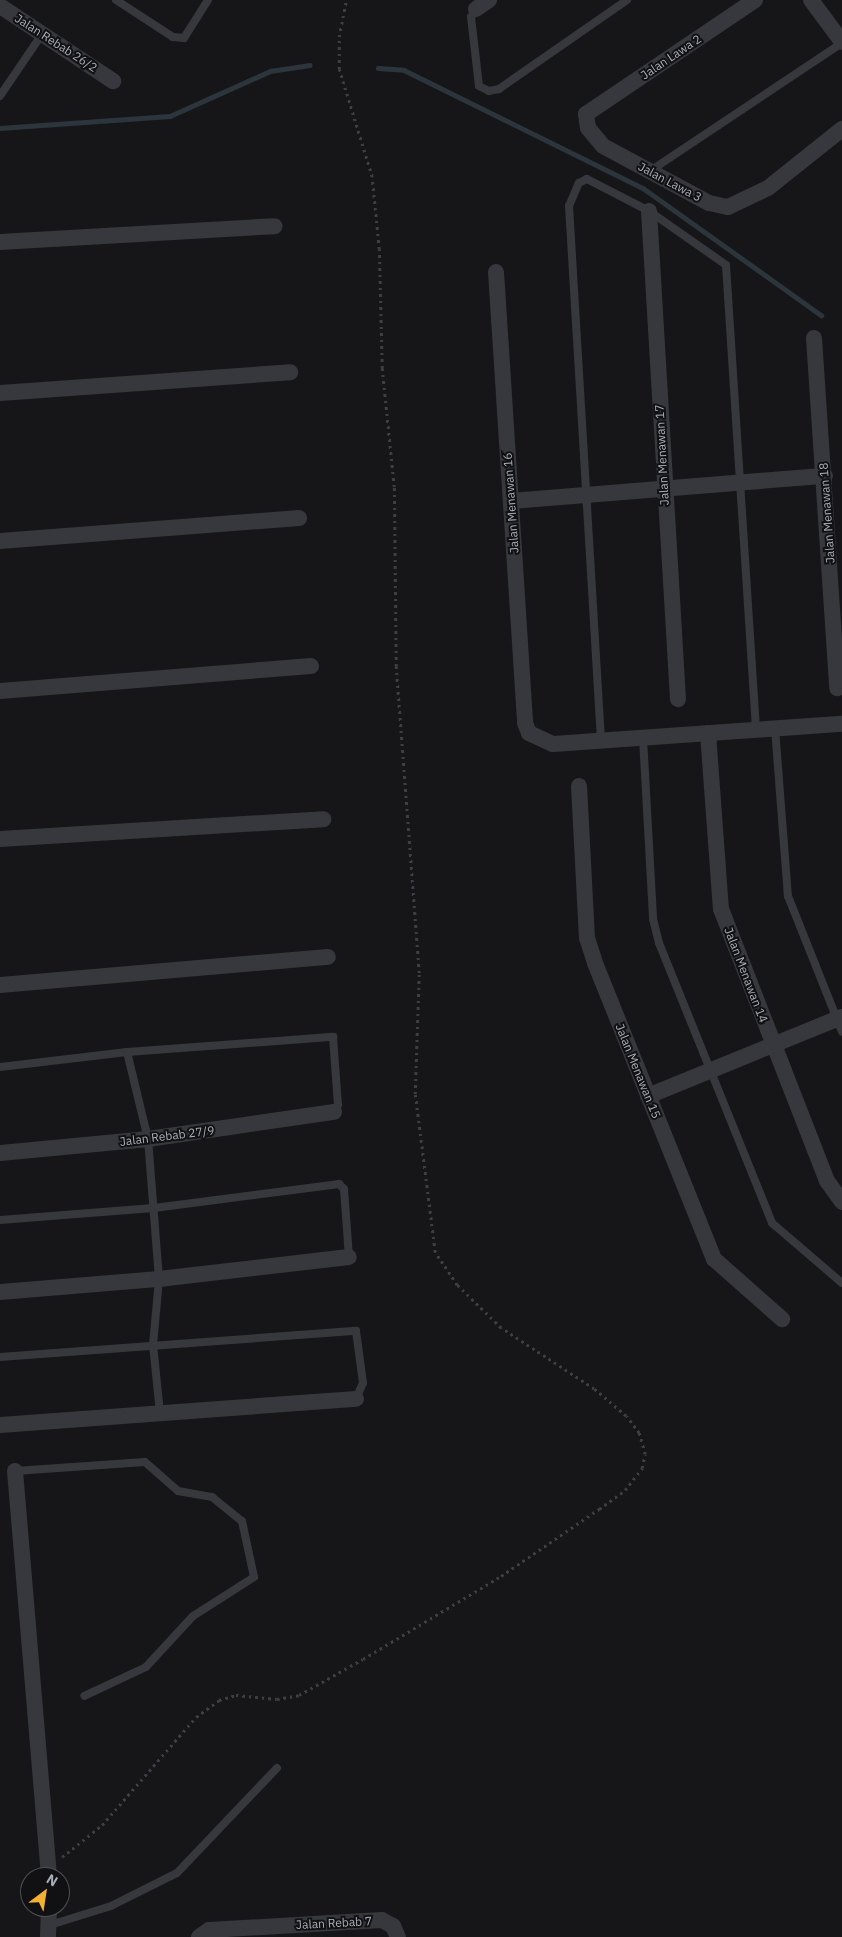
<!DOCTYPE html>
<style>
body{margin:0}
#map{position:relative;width:842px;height:1937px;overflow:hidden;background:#161618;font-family:"IBM Plex Sans",sans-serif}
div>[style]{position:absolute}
.stream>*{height:4.5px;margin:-2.25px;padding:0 2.25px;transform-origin:2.25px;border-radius:2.25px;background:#2c353c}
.path>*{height:2.5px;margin-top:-1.25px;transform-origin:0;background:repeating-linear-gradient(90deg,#3d3f44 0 2.5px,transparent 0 6.5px)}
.service>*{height:8px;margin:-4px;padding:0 4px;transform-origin:4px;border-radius:4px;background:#37383d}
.minor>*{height:16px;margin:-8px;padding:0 8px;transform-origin:8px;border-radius:8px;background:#37383d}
span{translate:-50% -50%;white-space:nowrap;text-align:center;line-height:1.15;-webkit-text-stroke:4px #111113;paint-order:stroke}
.street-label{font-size:12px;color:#a8adb8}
.north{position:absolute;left:20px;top:1867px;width:50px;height:50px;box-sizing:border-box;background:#111113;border:1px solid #4d4f55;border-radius:50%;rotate:31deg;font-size:14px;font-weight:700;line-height:20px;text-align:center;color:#a8adb8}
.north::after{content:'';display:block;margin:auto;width:18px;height:22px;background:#f2b134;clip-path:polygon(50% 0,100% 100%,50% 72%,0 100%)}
</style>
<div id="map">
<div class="stream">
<i style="left:378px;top:68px;width:26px;rotate:4deg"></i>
<i style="left:404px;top:70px;width:267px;rotate:26.3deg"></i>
<i style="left:643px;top:188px;width:219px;rotate:35.5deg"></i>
<i style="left:0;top:128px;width:170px;rotate:-4deg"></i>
<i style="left:170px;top:116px;width:110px;rotate:-24.2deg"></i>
<i style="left:270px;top:71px;width:40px;rotate:-8.5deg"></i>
</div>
<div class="path">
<i style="left:62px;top:1857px;width:51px;rotate:-38.7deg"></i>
<i style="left:102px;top:1825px;width:143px;rotate:-49deg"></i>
<i style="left:196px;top:1717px;width:29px;rotate:-36deg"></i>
<i style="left:219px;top:1700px;width:18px;rotate:-16deg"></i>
<i style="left:236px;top:1695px;width:41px;rotate:5.6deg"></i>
<i style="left:277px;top:1699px;width:22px;rotate:-10deg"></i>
<i style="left:299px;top:1695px;width:73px;rotate:-29.4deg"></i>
<i style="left:363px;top:1659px;width:161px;rotate:-31deg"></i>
<i style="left:501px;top:1576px;width:119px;rotate:-34.4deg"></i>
<i style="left:599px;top:1509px;width:32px;rotate:-36deg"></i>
<i style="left:625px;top:1490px;width:28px;rotate:-52deg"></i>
<i style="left:642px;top:1468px;width:14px;rotate:-78deg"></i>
<i style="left:645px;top:1454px;width:22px;rotate:-106deg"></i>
<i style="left:639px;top:1433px;width:21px;rotate:-127deg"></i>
<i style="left:626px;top:1416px;width:42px;rotate:-139.8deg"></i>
<i style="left:594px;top:1389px;width:111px;rotate:-146.7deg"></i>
<i style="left:501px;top:1328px;width:62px;rotate:-135.7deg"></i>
<i style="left:457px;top:1285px;width:40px;rotate:-124deg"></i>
<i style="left:435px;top:1252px;width:159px;rotate:-97.2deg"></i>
<i style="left:415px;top:1094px;width:121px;rotate:-88.1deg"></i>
<i style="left:419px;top:973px;width:308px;rotate:-94.3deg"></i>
<i style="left:396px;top:666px;width:179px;rotate:-90.6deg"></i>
<i style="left:394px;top:487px;width:120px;rotate:-95.8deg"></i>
<i style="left:382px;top:368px;width:119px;rotate:-91.4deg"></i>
<i style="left:379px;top:249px;width:72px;rotate:-95.6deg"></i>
<i style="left:372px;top:177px;width:113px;rotate:-107deg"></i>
<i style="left:339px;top:69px;width:32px;rotate:-90deg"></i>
<i style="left:339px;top:37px;width:38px;rotate:-79deg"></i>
</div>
<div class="service">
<i style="left:116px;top:0;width:68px;rotate:33deg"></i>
<i style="left:173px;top:37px;width:11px;rotate:5deg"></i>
<i style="left:184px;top:38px;width:45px;rotate:-57.7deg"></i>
<i style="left:476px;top:9px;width:9px;rotate:122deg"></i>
<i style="left:471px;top:17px;width:69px;rotate:83.4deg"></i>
<i style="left:479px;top:86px;width:11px;rotate:27deg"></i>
<i style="left:489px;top:91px;width:10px;rotate:-11deg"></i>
<i style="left:499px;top:89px;width:156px;rotate:-34.8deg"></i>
<i style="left:0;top:96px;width:75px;rotate:-55.9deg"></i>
<i style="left:650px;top:171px;width:231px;rotate:-33.7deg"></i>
<i style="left:775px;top:728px;width:169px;rotate:85.6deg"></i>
<i style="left:788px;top:896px;width:146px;rotate:68.3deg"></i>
<i style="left:643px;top:738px;width:181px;rotate:86.8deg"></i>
<i style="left:653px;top:919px;width:25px;rotate:76deg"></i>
<i style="left:659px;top:943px;width:302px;rotate:68deg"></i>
<i style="left:772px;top:1223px;width:92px;rotate:40.6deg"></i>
<i style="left:601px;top:740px;width:535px;rotate:-93.43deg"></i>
<i style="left:569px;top:206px;width:25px;rotate:-67deg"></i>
<i style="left:579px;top:183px;width:9px;rotate:-27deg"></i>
<i style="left:587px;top:179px;width:70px;rotate:27.3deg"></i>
<i style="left:649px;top:211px;width:94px;rotate:35deg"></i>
<i style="left:726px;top:265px;width:466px;rotate:86.3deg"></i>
<i style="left:127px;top:1052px;width:89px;rotate:76.4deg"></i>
<i style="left:148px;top:1139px;width:140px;rotate:85.5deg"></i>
<i style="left:159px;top:1279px;width:66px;rotate:95.2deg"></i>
<i style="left:153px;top:1345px;width:68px;rotate:84.1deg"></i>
<i style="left:0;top:1067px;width:128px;rotate:-6.7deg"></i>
<i style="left:127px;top:1052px;width:207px;rotate:-4.2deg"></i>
<i style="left:333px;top:1037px;width:68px;rotate:85.8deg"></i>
<i style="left:338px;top:1105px;width:8px;rotate:120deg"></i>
<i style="left:0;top:1220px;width:154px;rotate:-4.5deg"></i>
<i style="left:154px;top:1208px;width:187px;rotate:-7.4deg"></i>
<i style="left:339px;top:1184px;width:7px;rotate:45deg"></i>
<i style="left:344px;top:1189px;width:68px;rotate:85.8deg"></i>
<i style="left:0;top:1357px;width:357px;rotate:-4.2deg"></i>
<i style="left:356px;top:1331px;width:52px;rotate:82.3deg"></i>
<i style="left:363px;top:1383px;width:17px;rotate:114deg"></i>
<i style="left:15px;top:1471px;width:130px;rotate:-4deg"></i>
<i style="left:145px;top:1462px;width:44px;rotate:41.3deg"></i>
<i style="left:178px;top:1491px;width:35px;rotate:10deg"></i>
<i style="left:212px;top:1497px;width:38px;rotate:39deg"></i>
<i style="left:242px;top:1521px;width:57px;rotate:77.9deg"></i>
<i style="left:254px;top:1577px;width:72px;rotate:147.4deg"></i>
<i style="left:193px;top:1616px;width:69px;rotate:132.7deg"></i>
<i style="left:146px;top:1667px;width:68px;rotate:154.9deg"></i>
<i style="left:50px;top:1925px;width:64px;rotate:-17.3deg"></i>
<i style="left:111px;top:1906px;width:74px;rotate:-26.6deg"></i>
<i style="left:177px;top:1873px;width:145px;rotate:-46.4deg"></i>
</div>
<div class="minor">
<i style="left:755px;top:0;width:204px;rotate:146deg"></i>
<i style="left:586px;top:114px;width:14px;rotate:82deg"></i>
<i style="left:588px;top:128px;width:23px;rotate:50deg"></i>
<i style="left:603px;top:146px;width:120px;rotate:28.3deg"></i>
<i style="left:709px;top:203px;width:19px;rotate:12deg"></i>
<i style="left:728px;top:207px;width:44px;rotate:-25.4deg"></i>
<i style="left:768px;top:188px;width:95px;rotate:-38.6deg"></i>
<i style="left:811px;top:0;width:52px;rotate:53.6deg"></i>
<i style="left:0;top:6px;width:136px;rotate:33.6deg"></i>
<i style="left:476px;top:9px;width:16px;rotate:-35deg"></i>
<i style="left:649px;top:211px;width:489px;rotate:86.6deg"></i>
<i style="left:0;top:242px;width:275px;rotate:-3.3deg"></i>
<i style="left:496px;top:272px;width:452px;rotate:86.3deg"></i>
<i style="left:525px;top:723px;width:11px;rotate:68deg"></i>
<i style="left:529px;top:733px;width:26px;rotate:25deg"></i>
<i style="left:553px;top:744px;width:290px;rotate:-4deg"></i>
<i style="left:814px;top:338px;width:351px;rotate:86.2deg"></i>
<i style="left:0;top:393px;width:291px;rotate:-4.1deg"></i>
<i style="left:511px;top:501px;width:315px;rotate:-4.6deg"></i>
<i style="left:0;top:541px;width:300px;rotate:-4.4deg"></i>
<i style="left:0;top:691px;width:312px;rotate:-4.6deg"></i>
<i style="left:708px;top:733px;width:176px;rotate:85.8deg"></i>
<i style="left:721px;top:909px;width:292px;rotate:68.7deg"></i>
<i style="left:827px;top:1181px;width:26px;rotate:54deg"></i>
<i style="left:579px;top:786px;width:152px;rotate:87deg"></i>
<i style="left:587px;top:938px;width:26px;rotate:72deg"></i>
<i style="left:595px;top:963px;width:319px;rotate:68.1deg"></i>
<i style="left:714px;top:1259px;width:91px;rotate:41.4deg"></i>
<i style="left:0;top:839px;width:324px;rotate:-3.5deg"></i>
<i style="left:0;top:985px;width:329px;rotate:-4.9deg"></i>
<i style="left:648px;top:1096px;width:209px;rotate:-22.2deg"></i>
<i style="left:0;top:1153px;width:149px;rotate:-5.4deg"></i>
<i style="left:148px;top:1139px;width:188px;rotate:-8.3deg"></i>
<i style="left:0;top:1292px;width:160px;rotate:-4.7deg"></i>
<i style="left:159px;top:1279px;width:191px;rotate:-6.6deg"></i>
<i style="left:0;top:1425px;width:357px;rotate:-4.2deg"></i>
<i style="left:15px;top:1471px;width:407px;rotate:85.2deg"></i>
<i style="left:48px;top:1937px;width:30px;rotate:-88deg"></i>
<i style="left:199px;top:1937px;width:12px;rotate:-35deg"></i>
<i style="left:209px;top:1930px;width:173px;rotate:-3.3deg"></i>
<i style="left:382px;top:1920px;width:13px;rotate:29deg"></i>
<i style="left:393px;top:1926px;width:12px;rotate:66deg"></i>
</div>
<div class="street-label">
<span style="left:56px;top:43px;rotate:33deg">Jalan Rebab 26/2</span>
<span style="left:671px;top:57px;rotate:-34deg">Jalan Lawa 2</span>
<span style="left:670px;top:182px;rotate:28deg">Jalan Lawa 3</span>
<span style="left:662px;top:455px;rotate:-93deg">Jalan Menawan 17</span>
<span style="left:511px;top:503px;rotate:-94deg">Jalan Menawan 16</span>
<span style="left:827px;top:513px;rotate:-94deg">Jalan Menawan 18</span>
<span style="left:746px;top:975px;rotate:69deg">Jalan Menawan 14</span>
<span style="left:638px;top:1071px;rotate:68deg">Jalan Menawan 15</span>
<span style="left:167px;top:1136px;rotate:-7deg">Jalan Rebab 27/9</span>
<span style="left:334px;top:1923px;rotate:-3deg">Jalan Rebab 7</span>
</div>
<div class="north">N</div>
</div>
